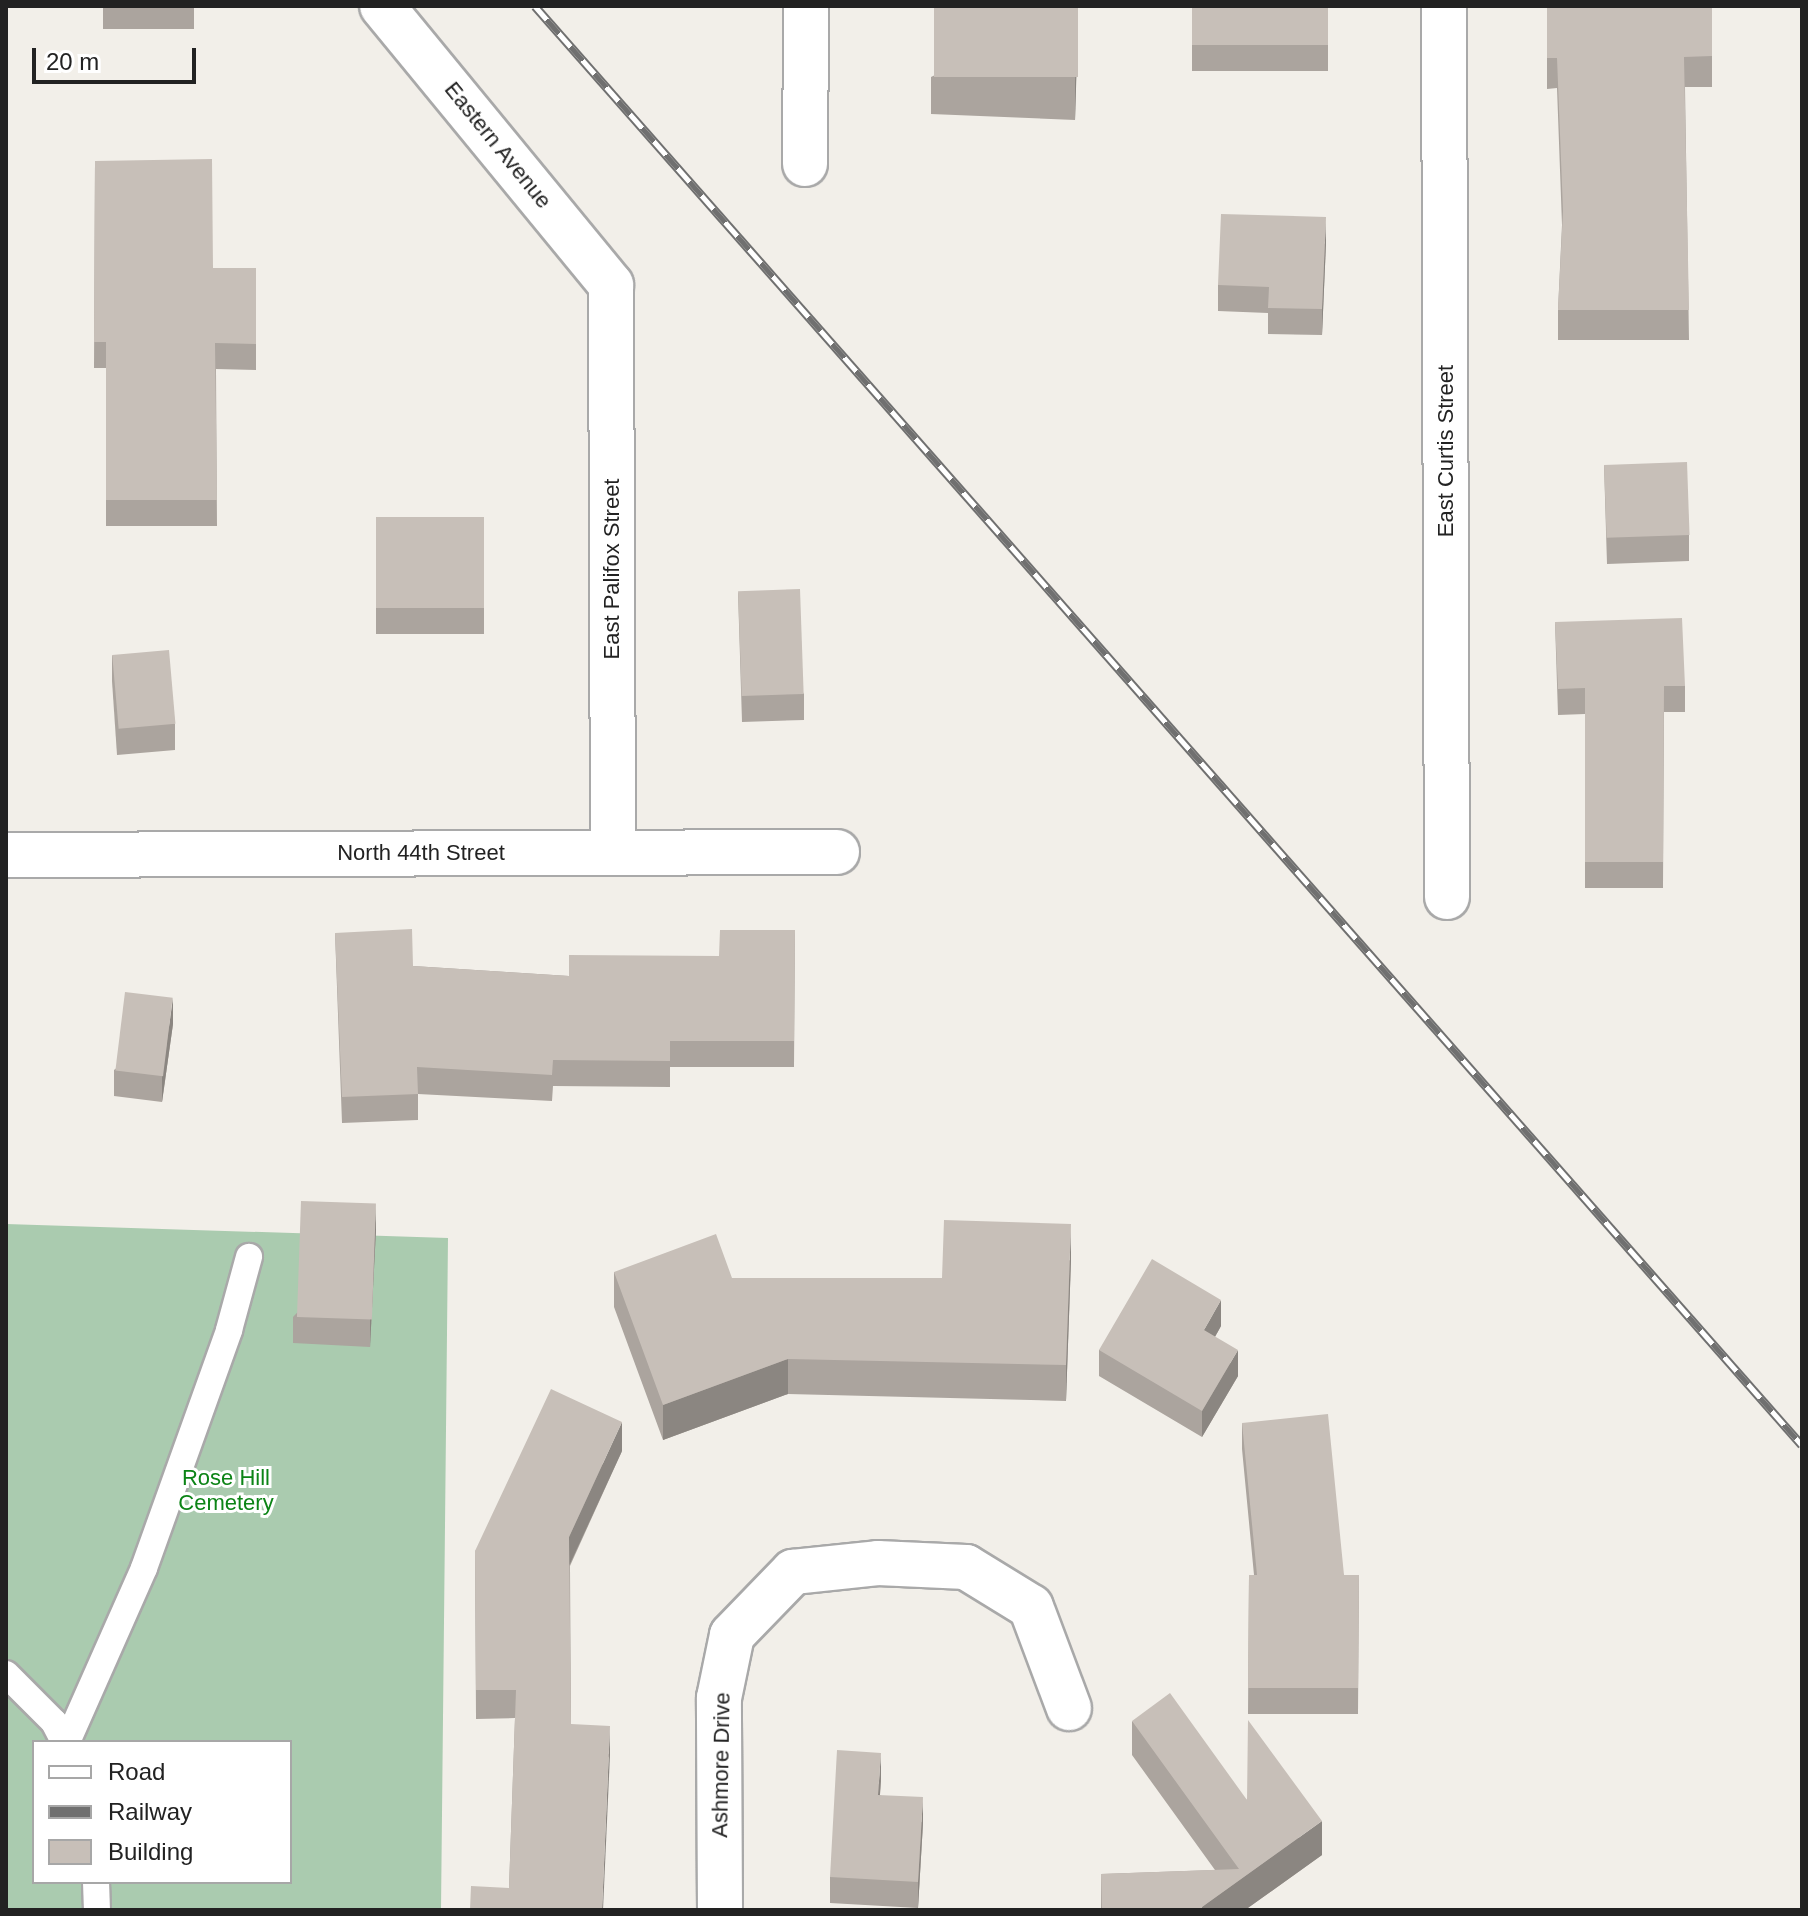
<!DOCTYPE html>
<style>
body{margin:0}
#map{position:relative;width:1808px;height:1916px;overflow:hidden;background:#f2efe9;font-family:Helvetica,sans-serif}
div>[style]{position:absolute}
.cemetery>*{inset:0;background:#aacbaf}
.roads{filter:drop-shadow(2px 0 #a9a9a9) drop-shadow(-2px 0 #a9a9a9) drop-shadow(0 2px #a9a9a9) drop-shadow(0 -2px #a9a9a9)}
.lane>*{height:26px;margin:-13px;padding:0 13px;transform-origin:13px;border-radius:13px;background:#fff}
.street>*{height:44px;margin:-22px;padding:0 22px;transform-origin:22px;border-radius:22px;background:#fff}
.rail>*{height:9px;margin-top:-4.5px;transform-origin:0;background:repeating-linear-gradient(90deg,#fff 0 18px,#707070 0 36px);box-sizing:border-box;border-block:2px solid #707070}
.wall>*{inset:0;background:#aba49e;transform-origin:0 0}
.shaded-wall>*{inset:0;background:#8b8681}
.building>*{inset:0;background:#c7bfb8;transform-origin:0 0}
span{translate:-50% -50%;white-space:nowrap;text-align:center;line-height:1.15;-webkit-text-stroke:6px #fff;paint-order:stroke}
.street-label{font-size:22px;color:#222}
.park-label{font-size:22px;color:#0c8416}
.frame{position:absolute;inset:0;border:8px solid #222;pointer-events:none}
.legend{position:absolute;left:32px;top:1740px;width:260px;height:144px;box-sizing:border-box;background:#fff;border:2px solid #a7a7a7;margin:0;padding:10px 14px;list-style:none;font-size:24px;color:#222}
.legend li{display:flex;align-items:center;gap:16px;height:40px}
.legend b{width:40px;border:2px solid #a7a7a7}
.scale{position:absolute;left:32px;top:48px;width:164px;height:36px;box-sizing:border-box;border:4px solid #222;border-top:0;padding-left:10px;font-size:24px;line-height:28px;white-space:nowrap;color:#222;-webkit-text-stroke:6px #fff;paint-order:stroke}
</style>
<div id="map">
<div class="cemetery">
<i style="clip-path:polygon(evenodd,6px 1224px,448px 1238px,441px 1910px,6px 1910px,6px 1224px,34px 1742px,290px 1742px,290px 1882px,34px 1882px,34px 1742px)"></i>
</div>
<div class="roads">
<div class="lane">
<i style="left:6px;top:1674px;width:68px;rotate:45deg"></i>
<i style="left:54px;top:1722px;width:22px;rotate:63deg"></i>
<i style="left:67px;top:1742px;width:190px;rotate:-66.1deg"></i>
<i style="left:144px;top:1568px;width:253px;rotate:-70.3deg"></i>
<i style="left:229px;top:1330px;width:76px;rotate:-74.7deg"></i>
<i style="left:96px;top:1882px;width:28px;rotate:88deg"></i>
</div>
<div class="street">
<i style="left:382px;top:6px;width:361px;rotate:50.6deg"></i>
<i style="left:611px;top:285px;width:567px;rotate:89.8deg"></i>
<i style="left:1444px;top:6px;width:891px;rotate:89.81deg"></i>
<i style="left:805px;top:164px;width:158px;rotate:-89.6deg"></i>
<i style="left:6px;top:855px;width:831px;rotate:-0.21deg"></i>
<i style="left:720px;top:1910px;width:212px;rotate:-90.3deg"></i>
<i style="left:719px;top:1698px;width:64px;rotate:-78.3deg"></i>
<i style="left:732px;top:1635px;width:88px;rotate:-45.9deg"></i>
<i style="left:793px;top:1572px;width:85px;rotate:-6deg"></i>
<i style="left:878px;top:1563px;width:88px;rotate:2.6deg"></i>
<i style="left:966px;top:1567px;width:76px;rotate:31.6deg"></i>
<i style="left:1031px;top:1607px;width:108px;rotate:69.4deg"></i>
</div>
</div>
<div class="rail">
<i style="left:535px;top:6px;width:1917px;rotate:48.64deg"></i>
</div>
<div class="wall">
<i style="left:103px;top:6px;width:91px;height:23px"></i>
<i style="clip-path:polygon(1078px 6px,1075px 120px,931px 114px,931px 77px)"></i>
<i style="left:1192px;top:6px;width:136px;height:65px"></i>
<i style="clip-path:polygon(1547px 6px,1712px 6px,1712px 87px,1685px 87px,1689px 340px,1558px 340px,1558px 310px,1562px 225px,1557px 88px,1547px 89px)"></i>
<i style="clip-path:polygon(95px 161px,213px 268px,256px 268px,256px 370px,216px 369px,217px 526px,106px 526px,106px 368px,94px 368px)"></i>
<i style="clip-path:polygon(1326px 243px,1322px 335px,1268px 334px,1268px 313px,1218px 311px,1218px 285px)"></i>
<i style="clip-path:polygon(1604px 465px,1689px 535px,1689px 561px,1607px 564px)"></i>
<i style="left:376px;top:517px;width:108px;height:117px"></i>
<i style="clip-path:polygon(738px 592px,804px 694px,804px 720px,742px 722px)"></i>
<i style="clip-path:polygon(1555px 622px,1685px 686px,1685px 712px,1664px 712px,1663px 888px,1585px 888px,1585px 714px,1558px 715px)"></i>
<i style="clip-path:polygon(112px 655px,175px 724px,175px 750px,117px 755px,112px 681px)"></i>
<i style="clip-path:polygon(795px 930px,794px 1067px,670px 1067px,670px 1087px,553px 1086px,552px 1101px,418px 1094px,418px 1120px,342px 1123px,335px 933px,413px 966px,569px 976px,719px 956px)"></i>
<i style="clip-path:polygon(173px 1024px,162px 1102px,114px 1096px,114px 1070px)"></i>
<i style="clip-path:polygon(376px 1230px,370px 1347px,293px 1343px,293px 1317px)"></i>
<i style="clip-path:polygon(1071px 1260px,1066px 1401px,788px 1394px,663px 1440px,614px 1307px,614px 1272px,732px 1278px,942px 1278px)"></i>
<i style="clip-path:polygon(1221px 1326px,1215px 1337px,1238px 1376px,1202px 1437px,1099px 1376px,1099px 1350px)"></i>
<i style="clip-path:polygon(1242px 1423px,1344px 1575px,1359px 1575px,1358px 1714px,1248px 1714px,1249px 1575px,1254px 1575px,1242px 1449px)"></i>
<i style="clip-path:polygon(622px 1451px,570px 1566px,571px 1724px,610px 1755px,509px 1888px,515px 1718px,476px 1719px,475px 1551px)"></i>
<i style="clip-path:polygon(1132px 1721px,1247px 1800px,1322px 1855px,1245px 1910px,1101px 1910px,1101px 1874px,1215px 1870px,1132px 1755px)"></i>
<i style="clip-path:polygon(881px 1779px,880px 1795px,923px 1823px,918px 1908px,830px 1903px,830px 1877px)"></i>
</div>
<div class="shaded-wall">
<i style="clip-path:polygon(1078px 6px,1078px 26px,1075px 120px,1075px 82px)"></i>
<i style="clip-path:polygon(1326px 217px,1326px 243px,1322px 335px,1322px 309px)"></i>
<i style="clip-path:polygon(173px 998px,173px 1024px,162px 1102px,162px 1076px)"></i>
<i style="clip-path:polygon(376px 1204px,376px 1230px,370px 1347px,370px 1321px)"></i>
<i style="clip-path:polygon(1071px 1224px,1071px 1260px,1066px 1401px,1066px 1365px)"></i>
<i style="clip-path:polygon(1221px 1300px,1221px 1326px,1204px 1356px,1204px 1330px)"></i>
<i style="clip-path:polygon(1238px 1350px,1238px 1376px,1202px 1437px,1202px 1411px)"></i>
<i style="clip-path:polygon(788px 1359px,788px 1394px,663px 1440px,663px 1405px)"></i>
<i style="clip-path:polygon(622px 1422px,622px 1451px,569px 1566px,569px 1537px)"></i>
<i style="clip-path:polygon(610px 1726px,610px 1755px,603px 1910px,602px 1910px)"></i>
<i style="clip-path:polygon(881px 1753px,881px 1779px,878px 1821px,878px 1795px)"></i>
<i style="clip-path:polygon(923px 1797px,923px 1823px,918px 1908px,918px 1882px)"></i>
<i style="clip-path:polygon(1322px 1821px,1322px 1855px,1245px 1910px,1202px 1910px,1202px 1907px)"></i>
</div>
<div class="building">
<i style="left:934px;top:6px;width:144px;height:71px"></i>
<i style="left:1192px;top:6px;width:136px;height:39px"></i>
<i style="clip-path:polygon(1547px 6px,1712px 6px,1712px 56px,1684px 57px,1689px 310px,1558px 310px,1563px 211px,1557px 58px,1547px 58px)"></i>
<i style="clip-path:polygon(212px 159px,213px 268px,256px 268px,256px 344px,215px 343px,217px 500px,106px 500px,106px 342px,94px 342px,95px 161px)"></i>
<i style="clip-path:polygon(1221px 214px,1326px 217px,1322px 309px,1268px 308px,1269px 287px,1218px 285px)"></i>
<i style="left:1687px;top:462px;width:73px;height:83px;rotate:88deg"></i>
<i style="left:376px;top:517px;width:108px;height:91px"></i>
<i style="left:800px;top:589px;width:105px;height:62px;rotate:88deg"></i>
<i style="clip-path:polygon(1682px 618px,1685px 686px,1664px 686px,1663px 862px,1585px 862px,1585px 688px,1558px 689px,1555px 622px)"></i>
<i style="left:169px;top:650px;width:74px;height:57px;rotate:85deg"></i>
<i style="clip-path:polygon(412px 929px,413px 966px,569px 976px,569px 955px,719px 956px,720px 930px,795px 930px,794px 1041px,670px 1041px,670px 1061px,553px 1060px,552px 1075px,417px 1067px,418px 1094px,342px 1097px,335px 933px)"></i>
<i style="left:125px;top:992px;width:48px;height:79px;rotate:7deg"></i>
<i style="left:301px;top:1201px;width:75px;height:116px;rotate:2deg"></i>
<i style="clip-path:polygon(944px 1220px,1071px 1224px,1066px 1365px,788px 1359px,663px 1405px,614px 1272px,716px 1234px,732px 1278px,942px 1278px)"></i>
<i style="clip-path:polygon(1152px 1259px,1221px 1300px,1204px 1330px,1238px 1350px,1202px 1411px,1099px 1350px)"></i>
<i style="clip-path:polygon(551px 1389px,622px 1422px,569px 1537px,571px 1724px,610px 1726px,602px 1910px,470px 1910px,471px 1886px,509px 1888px,516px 1690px,476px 1690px,475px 1551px)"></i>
<i style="clip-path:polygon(1328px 1414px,1344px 1575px,1359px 1575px,1358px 1688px,1248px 1688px,1249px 1575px,1257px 1575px,1242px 1423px)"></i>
<i style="clip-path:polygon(1170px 1693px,1247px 1800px,1248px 1720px,1322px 1821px,1202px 1907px,1202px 1910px,1102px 1910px,1101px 1874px,1239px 1869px,1132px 1721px)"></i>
<i style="clip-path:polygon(837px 1750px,881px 1753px,878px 1795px,923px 1797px,918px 1882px,830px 1877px)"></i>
</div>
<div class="street-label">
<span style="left:498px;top:145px;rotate:51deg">Eastern Avenue</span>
<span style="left:1446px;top:451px;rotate:-90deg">East Curtis Street</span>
<span style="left:612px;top:569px;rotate:-90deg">East Palifox Street</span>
<span style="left:421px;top:853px">North 44th Street</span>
<span style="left:721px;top:1765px;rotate:-89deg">Ashmore Drive</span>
</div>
<div class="park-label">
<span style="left:226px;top:1490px">Rose Hill<br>Cemetery</span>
</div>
<div class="frame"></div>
<ul class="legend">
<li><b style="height:10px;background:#fff"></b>Road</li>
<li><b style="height:10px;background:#707070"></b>Railway</li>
<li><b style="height:22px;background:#c7bfb8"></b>Building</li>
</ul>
<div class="scale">20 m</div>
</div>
